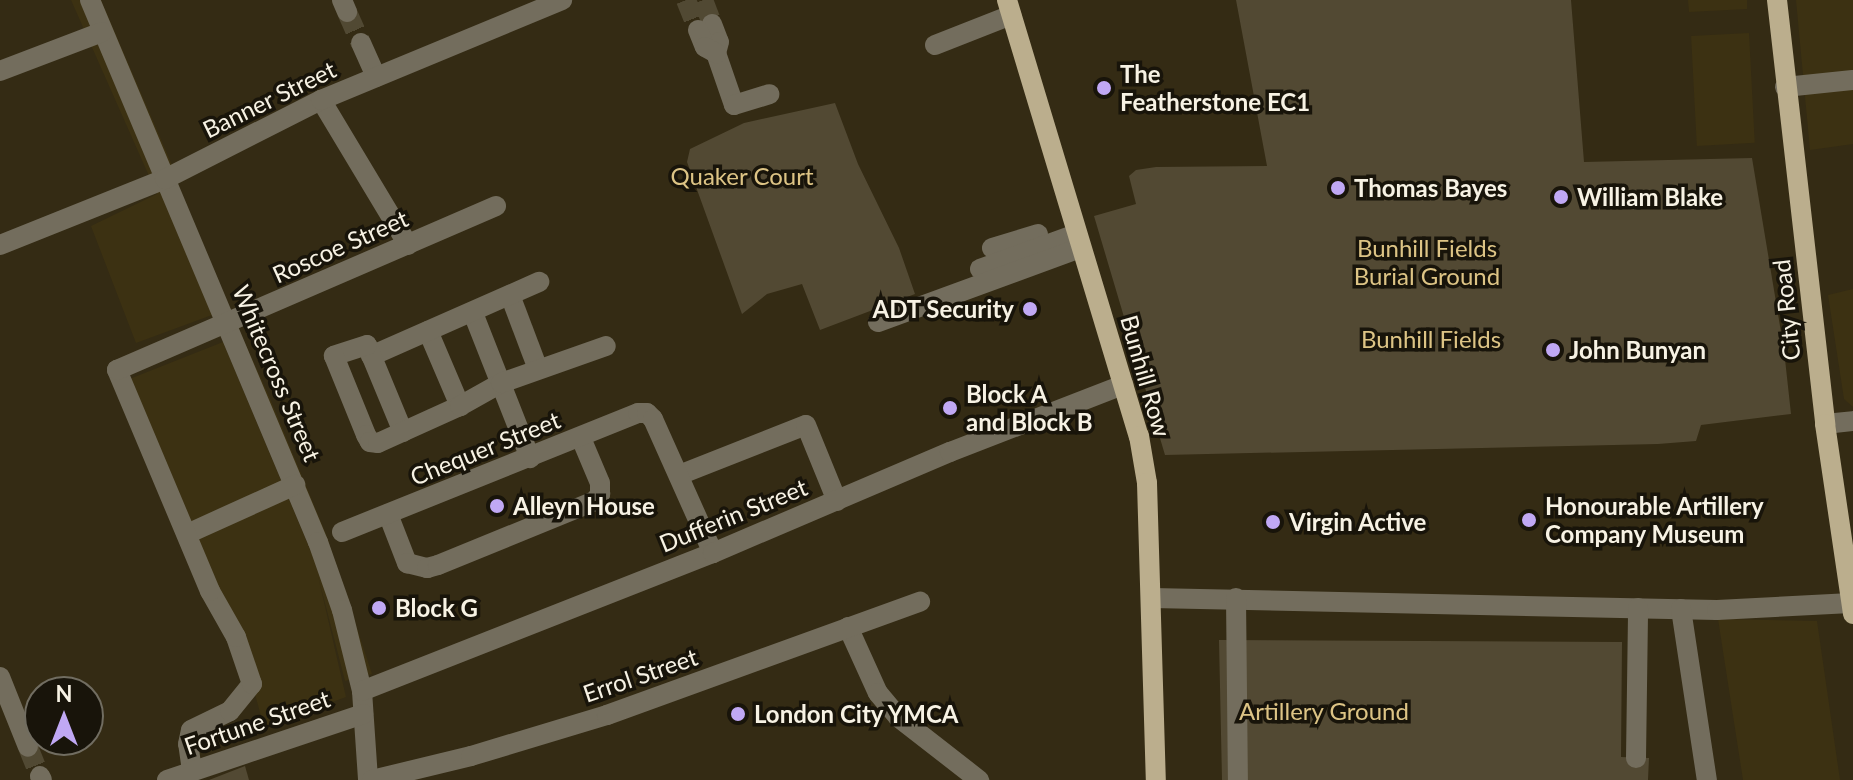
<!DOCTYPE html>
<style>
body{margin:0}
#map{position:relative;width:1853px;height:780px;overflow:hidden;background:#342b14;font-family:Lato,sans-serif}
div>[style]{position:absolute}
.built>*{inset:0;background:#3c3112;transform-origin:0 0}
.green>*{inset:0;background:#524933}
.minor-tunnel>*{height:20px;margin-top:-10px;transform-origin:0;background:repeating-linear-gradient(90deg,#514933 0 20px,transparent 0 30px)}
.minor>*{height:20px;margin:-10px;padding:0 10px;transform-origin:10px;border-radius:10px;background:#736d5d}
.major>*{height:20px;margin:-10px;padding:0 10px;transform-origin:10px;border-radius:10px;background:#bbae8d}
.dots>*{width:22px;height:22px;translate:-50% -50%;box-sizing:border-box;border:4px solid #18140a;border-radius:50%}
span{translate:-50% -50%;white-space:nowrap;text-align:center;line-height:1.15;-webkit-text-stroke:7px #18140a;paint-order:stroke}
.poi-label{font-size:24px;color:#f7f2e4;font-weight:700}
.left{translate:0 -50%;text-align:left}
.right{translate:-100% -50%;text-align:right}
.street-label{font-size:24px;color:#f7f2e4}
.park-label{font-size:24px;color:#ddc485}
.north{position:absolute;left:24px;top:676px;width:80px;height:80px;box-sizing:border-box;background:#18140a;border:2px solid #716d61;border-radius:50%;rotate:0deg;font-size:22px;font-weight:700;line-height:32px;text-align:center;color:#f7f2e4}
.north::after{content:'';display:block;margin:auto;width:28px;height:36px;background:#c0a8f4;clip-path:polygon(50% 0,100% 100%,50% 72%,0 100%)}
</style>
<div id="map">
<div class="built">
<i style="clip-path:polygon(71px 0,101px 0,178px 179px,178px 194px,269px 396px,326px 534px,372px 674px,345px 681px,318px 576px,346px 697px,264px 727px,241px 643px,127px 380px,223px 342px,314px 559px,269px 438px,212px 315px,136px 343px,91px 226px,157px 194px)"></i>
<i style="clip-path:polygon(1688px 0,1747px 0,1747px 9px,1689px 12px)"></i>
<i style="clip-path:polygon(1796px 0,1853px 0,1853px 144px,1810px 150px)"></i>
<i style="left:1749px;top:33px;width:110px;height:58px;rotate:87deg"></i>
<i style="clip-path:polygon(1853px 289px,1853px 407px,1844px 399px,1828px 295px)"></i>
<i style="clip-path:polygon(1718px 619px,1817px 621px,1840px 780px,1743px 780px)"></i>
</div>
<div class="green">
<i style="clip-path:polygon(1236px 0,1571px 0,1584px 162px,1752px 158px,1784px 350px,1791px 414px,1701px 425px,1696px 441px,1658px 444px,1165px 455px,1094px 216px,1136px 204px,1129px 176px,1136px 170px,1156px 167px,1267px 166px)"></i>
<i style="clip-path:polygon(835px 103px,858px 164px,899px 248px,915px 294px,820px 330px,802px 284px,767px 294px,742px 314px,687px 162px,690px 149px,744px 123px)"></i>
<i style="clip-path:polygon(1219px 640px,1622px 642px,1621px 757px,1649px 758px,1648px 780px,1222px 780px)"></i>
<i style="clip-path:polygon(245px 766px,249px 780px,209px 780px)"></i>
</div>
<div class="minor-tunnel">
<i style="left:686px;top:0;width:32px;rotate:68deg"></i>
<i style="left:703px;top:0;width:26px;rotate:69deg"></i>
<i style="left:347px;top:12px;width:34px;rotate:66deg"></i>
<i style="left:28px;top:747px;width:31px;rotate:68deg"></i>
</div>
<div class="minor">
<i style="left:90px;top:0;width:588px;rotate:67.19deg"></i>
<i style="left:318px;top:542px;width:72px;rotate:70.6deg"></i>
<i style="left:342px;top:610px;width:83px;rotate:76.1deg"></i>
<i style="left:362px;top:691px;width:89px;rotate:86.1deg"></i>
<i style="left:342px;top:0;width:13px;rotate:67deg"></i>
<i style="left:712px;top:24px;width:19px;rotate:69deg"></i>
<i style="left:719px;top:42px;width:11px;rotate:105deg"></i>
<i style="left:716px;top:53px;width:55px;rotate:70.9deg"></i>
<i style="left:734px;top:105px;width:37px;rotate:-17deg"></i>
<i style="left:698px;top:30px;width:18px;rotate:68deg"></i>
<i style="left:705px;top:47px;width:13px;rotate:29deg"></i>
<i style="left:361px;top:43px;width:37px;rotate:66deg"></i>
<i style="left:935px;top:45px;width:82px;rotate:-21.5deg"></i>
<i style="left:0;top:71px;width:109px;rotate:-20.9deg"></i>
<i style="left:1785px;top:87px;width:68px;rotate:-5.9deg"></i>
<i style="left:321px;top:100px;width:169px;rotate:59deg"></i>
<i style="left:0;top:245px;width:178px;rotate:-21.8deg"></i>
<i style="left:165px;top:179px;width:175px;rotate:-26.9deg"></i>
<i style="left:321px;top:100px;width:261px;rotate:-22.5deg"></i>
<i style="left:992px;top:248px;width:48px;rotate:-16.9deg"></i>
<i style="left:980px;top:269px;width:102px;rotate:-20deg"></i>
<i style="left:510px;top:295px;width:79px;rotate:69.3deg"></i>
<i style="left:473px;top:313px;width:156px;rotate:68.5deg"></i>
<i style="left:878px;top:322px;width:215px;rotate:-20.1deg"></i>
<i style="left:428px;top:331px;width:82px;rotate:66.9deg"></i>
<i style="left:371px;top:356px;width:184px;rotate:-23.8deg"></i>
<i style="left:1825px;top:424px;width:28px;rotate:-6deg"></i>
<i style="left:403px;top:432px;width:94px;rotate:-112.5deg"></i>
<i style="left:367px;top:345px;width:35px;rotate:162deg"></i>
<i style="left:334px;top:356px;width:85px;rotate:67.9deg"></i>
<i style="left:366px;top:435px;width:8px;rotate:60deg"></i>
<i style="left:370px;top:442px;width:8px;rotate:7deg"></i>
<i style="left:378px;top:443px;width:90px;rotate:-24.3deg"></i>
<i style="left:460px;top:406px;width:47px;rotate:-29.3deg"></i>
<i style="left:501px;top:383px;width:111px;rotate:-19.4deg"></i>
<i style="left:679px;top:475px;width:136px;rotate:-21.5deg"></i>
<i style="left:806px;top:425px;width:82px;rotate:67.8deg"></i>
<i style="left:388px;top:514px;width:53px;rotate:68.8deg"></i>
<i style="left:407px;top:563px;width:21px;rotate:14deg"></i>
<i style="left:427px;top:568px;width:11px;rotate:-15deg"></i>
<i style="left:438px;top:565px;width:170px;rotate:-22.2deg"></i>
<i style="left:595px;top:501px;width:9px;rotate:-54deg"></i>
<i style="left:600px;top:494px;width:11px;rotate:-90deg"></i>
<i style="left:600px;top:483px;width:49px;rotate:-112.9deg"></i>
<i style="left:342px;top:532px;width:319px;rotate:-21.9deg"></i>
<i style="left:638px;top:413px;width:9px"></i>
<i style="left:647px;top:413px;width:8px;rotate:45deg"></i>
<i style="left:653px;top:419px;width:147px;rotate:65.9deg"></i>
<i style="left:187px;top:534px;width:119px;rotate:-24.4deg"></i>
<i style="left:1152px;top:598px;width:565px;rotate:1.22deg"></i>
<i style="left:1717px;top:610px;width:134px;rotate:-3deg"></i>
<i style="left:1236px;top:598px;width:182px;rotate:89.4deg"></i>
<i style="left:1681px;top:609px;width:173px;rotate:81.4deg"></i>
<i style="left:848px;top:627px;width:72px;rotate:65.6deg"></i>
<i style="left:878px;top:693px;width:31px;rotate:50deg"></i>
<i style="left:898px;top:717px;width:103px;rotate:37.9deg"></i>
<i style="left:0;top:677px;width:75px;rotate:68.2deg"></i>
<i style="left:362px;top:691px;width:377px;rotate:-21.5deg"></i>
<i style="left:713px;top:553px;width:258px;rotate:-23.1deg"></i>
<i style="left:950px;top:452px;width:186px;rotate:-21.2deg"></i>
<i style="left:1636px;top:758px;width:150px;rotate:-89.2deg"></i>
<i style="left:192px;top:771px;width:27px;rotate:-98deg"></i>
<i style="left:188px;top:744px;width:14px;rotate:-78deg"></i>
<i style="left:191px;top:730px;width:43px;rotate:-26deg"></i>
<i style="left:230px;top:711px;width:35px;rotate:-51deg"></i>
<i style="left:252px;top:684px;width:50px;rotate:-108.8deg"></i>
<i style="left:236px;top:637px;width:53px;rotate:-119.5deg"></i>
<i style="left:210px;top:591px;width:240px;rotate:-112.8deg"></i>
<i style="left:117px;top:370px;width:413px;rotate:-23.4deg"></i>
<i style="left:40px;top:776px;width:4px;rotate:63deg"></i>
<i style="left:167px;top:780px;width:207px;rotate:-18.6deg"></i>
<i style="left:372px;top:780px;width:102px;rotate:-13.6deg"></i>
<i style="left:471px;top:756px;width:142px;rotate:-16.8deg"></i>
<i style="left:607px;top:715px;width:333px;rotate:-19.9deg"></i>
</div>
<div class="major">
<i style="left:1007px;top:0;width:456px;rotate:73.2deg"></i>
<i style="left:1139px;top:436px;width:48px;rotate:80.3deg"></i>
<i style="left:1147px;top:483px;width:297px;rotate:88.3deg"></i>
<i style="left:1777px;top:0;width:427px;rotate:83.5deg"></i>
<i style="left:1825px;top:424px;width:192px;rotate:81.6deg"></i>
</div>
<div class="dots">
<i style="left:1104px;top:88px;background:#c0a8f4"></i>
<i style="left:1338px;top:188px;background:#c0a8f4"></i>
<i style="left:1561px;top:197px;background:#c0a8f4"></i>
<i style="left:1030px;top:309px;background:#c0a8f4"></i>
<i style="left:1553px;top:350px;background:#c0a8f4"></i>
<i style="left:950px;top:408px;background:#c0a8f4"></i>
<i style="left:497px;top:506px;background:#c0a8f4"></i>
<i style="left:1529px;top:520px;background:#c0a8f4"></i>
<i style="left:1273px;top:522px;background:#c0a8f4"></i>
<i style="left:379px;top:608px;background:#c0a8f4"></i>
<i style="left:738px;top:714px;background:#c0a8f4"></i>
</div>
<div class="poi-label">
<span class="left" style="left:1120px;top:88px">The<br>Featherstone EC1</span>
<span class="left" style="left:1354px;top:188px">Thomas Bayes</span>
<span class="left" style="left:1577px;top:197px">William Blake</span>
<span class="right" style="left:1014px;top:309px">ADT Security</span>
<span class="left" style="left:1569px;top:350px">John Bunyan</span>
<span class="left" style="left:966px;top:408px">Block A<br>and Block B</span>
<span class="left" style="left:513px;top:506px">Alleyn House</span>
<span class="left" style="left:1545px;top:520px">Honourable Artillery<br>Company Museum</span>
<span class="left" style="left:1289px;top:522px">Virgin Active</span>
<span class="left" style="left:395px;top:608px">Block G</span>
<span class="left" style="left:754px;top:714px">London City YMCA</span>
</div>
<div class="street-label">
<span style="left:269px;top:99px;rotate:-26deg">Banner Street</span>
<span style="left:340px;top:246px;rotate:-24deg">Roscoe Street</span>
<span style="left:1786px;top:310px;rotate:-96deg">City Road</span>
<span style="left:277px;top:373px;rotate:67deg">Whitecross Street</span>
<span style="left:1146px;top:376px;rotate:74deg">Bunhill Row</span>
<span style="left:485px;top:448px;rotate:-22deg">Chequer Street</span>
<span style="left:733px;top:515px;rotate:-22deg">Dufferin Street</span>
<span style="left:640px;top:675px;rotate:-19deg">Errol Street</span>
<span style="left:257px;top:722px;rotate:-19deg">Fortune Street</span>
</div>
<div class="park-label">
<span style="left:742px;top:176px">Quaker Court</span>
<span style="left:1427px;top:262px">Bunhill Fields<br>Burial Ground</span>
<span style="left:1431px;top:339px">Bunhill Fields</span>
<span style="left:1324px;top:711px">Artillery Ground</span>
</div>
<div class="north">N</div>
</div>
